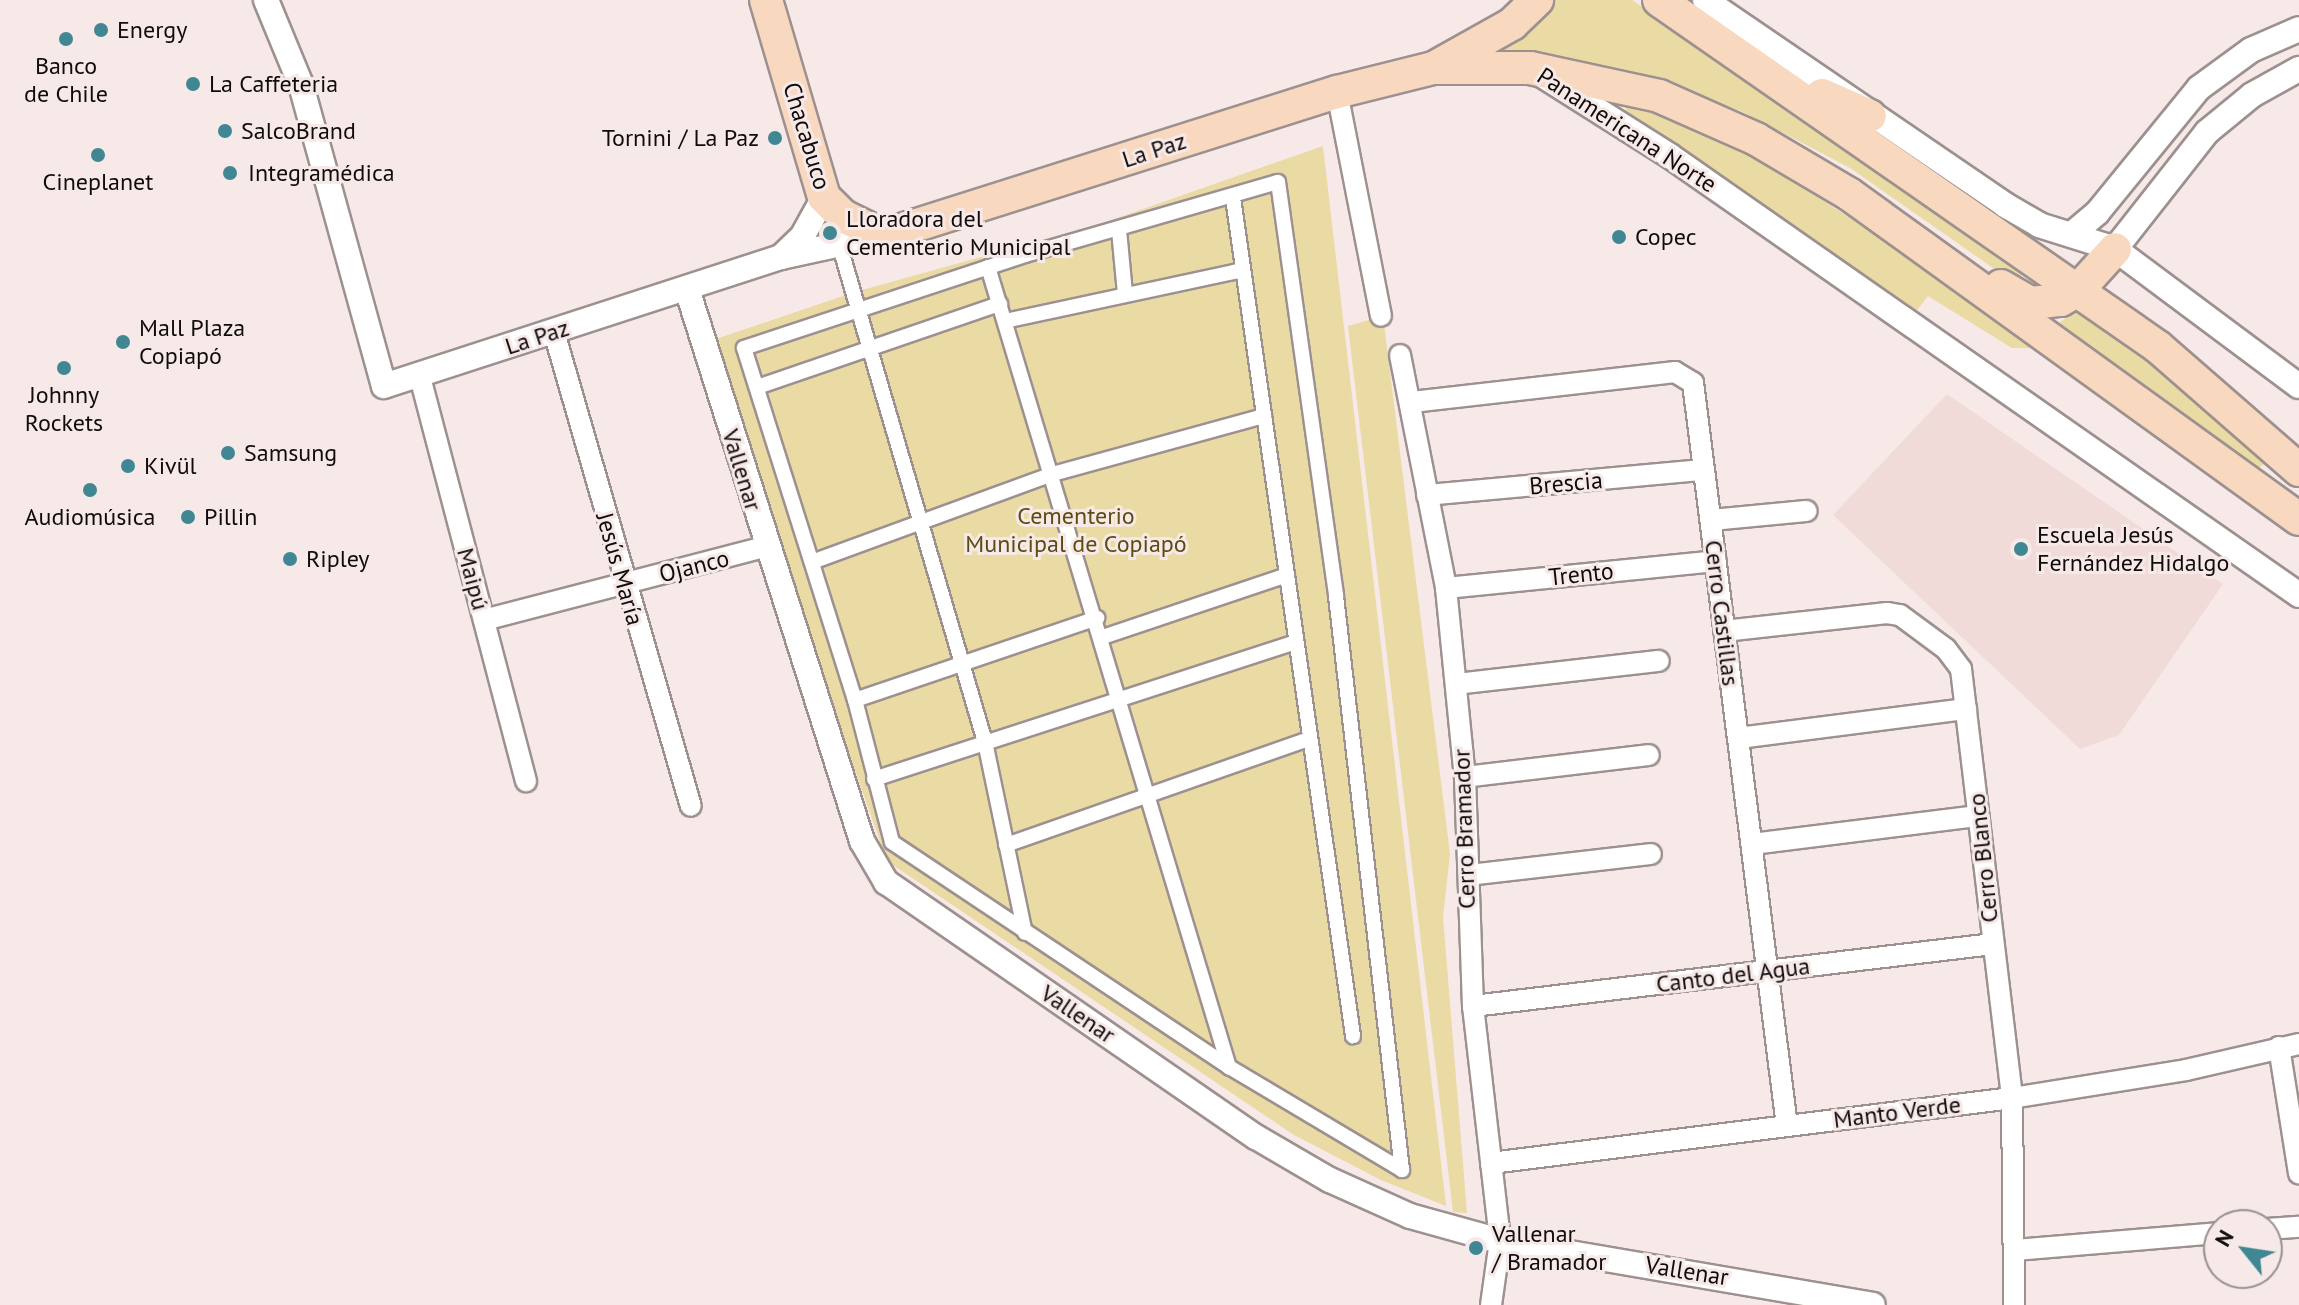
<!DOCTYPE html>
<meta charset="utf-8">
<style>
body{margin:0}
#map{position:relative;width:2299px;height:1305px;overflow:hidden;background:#f6e9e8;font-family:"PT Sans",sans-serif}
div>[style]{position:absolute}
.built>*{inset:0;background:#f0dbd9}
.green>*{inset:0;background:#eadaa4}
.roads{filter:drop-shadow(2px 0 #9d9190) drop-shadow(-2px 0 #9d9190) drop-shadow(0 2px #9d9190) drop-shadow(0 -2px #9d9190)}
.pedestrian>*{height:14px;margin:-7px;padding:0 7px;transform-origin:7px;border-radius:7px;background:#fff}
.minor>*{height:20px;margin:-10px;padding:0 10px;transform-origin:10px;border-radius:10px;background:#fff}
.tertiary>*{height:24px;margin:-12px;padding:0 12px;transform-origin:12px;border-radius:12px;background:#fff}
.trunk>*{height:32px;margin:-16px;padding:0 16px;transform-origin:16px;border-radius:16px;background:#f8d8be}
.dots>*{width:22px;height:22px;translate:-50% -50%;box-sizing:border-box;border:4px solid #f6e9e8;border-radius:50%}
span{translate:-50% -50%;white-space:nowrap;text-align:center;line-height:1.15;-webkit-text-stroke:6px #f6e9e8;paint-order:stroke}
.poi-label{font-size:24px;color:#100c0c}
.left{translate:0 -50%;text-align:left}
.right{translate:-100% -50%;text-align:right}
.street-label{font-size:24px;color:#100c0c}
.park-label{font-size:24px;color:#5b4c11}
.north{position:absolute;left:2203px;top:1209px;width:80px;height:80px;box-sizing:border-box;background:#f6e9e8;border:2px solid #9a9190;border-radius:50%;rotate:300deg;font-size:22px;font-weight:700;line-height:32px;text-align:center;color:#100c0c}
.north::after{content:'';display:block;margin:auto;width:28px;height:36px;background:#418793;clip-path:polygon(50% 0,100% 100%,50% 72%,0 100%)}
</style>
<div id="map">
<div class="built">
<i style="clip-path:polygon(1947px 394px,2223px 584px,2119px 735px,2080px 749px,1833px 515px)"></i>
</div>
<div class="green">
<i style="clip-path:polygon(1552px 0,1632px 0,2027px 274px,2016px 277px,1996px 270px,1850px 168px,1741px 111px,1616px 68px,1577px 61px,1488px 57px,1529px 34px)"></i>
<i style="clip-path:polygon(1627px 103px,1685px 123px,1767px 165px,1908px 255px,2034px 348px,2012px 348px,1928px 296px,1914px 314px,1787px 220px,1625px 113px)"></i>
<i style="clip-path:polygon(1323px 146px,1446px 1206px,1381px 1180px,1294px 1135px,887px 861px,791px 589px,713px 340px,855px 292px,1103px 223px)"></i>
<i style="clip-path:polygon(2080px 308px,2240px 434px,2267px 462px,2256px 470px,2227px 454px,2059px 323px)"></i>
<i style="clip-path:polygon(1383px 316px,1450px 854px,1443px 917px,1467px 1213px,1453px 1212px,1348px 326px)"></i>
</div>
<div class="roads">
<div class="pedestrian">
<i style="left:1278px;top:182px;width:418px;rotate:82deg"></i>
<i style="left:1336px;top:596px;width:578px;rotate:83.44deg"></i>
<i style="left:1402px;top:1170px;width:201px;rotate:-149.2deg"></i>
<i style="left:1229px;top:1067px;width:405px;rotate:-146.3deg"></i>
<i style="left:892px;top:842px;width:147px;rotate:-104.6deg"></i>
<i style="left:855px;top:700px;width:369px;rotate:-107.5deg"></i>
<i style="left:744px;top:348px;width:296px;rotate:-18.3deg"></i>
<i style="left:1025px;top:255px;width:263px;rotate:-16.1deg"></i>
<i style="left:1233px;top:198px;width:847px;rotate:81.85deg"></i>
<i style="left:1119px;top:230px;width:63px;rotate:84.6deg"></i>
<i style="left:840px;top:247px;width:516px;rotate:73.67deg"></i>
<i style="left:985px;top:742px;width:195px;rotate:78.2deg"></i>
<i style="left:988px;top:267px;width:836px;rotate:73.24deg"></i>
<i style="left:1005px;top:321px;width:243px;rotate:-12.1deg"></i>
<i style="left:757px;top:387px;width:257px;rotate:-18.9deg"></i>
<i style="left:812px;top:562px;width:257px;rotate:-20.1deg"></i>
<i style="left:1053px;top:474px;width:219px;rotate:-15.4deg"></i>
<i style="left:1103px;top:637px;width:194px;rotate:-18.6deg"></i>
<i style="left:855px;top:700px;width:256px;rotate:-18.7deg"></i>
<i style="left:874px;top:779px;width:444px;rotate:-18deg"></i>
<i style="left:1006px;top:845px;width:320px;rotate:-19.3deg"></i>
</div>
<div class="minor">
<i style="left:1337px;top:92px;width:228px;rotate:78.9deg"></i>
<i style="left:554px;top:332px;width:493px;rotate:73.9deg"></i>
<i style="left:1400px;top:355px;width:237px;rotate:78.8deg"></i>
<i style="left:1446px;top:588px;width:190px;rotate:84.3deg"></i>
<i style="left:1465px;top:777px;width:229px;rotate:88deg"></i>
<i style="left:1473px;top:1006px;width:237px;rotate:83.4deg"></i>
<i style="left:1500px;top:1241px;width:65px;rotate:98deg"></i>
<i style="left:420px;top:377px;width:418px;rotate:75.3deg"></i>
<i style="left:1412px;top:402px;width:265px;rotate:-6.5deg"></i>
<i style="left:1675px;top:372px;width:21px;rotate:31deg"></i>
<i style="left:1693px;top:383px;width:749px;rotate:82.79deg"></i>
<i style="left:1427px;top:495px;width:278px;rotate:-5.2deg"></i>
<i style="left:1711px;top:520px;width:96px;rotate:-5.4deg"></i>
<i style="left:1446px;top:588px;width:271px;rotate:-5.7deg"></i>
<i style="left:484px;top:620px;width:290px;rotate:-14.6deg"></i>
<i style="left:1724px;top:631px;width:164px;rotate:-6.3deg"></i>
<i style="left:1887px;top:613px;width:13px;rotate:9deg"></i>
<i style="left:1900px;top:615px;width:57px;rotate:36.5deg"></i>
<i style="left:1946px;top:649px;width:25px;rotate:53deg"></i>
<i style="left:1961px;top:669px;width:432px;rotate:83.2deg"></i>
<i style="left:2012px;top:1098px;width:207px;rotate:89.4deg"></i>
<i style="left:1456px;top:684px;width:204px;rotate:-6.5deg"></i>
<i style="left:1739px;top:738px;width:229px;rotate:-7.3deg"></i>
<i style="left:1465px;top:777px;width:185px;rotate:-6.8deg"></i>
<i style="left:1752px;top:844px;width:228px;rotate:-7.1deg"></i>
<i style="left:1469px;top:875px;width:183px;rotate:-6.6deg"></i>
<i style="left:1473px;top:1006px;width:524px;rotate:-6.8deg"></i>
<i style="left:2279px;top:1047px;width:128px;rotate:81deg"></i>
<i style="left:1491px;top:1163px;width:525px;rotate:-7.11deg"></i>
<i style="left:2012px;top:1098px;width:176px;rotate:-9.1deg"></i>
<i style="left:2186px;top:1070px;width:116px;rotate:-13deg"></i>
<i style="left:2267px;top:1229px;width:32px;rotate:-4deg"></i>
<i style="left:2016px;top:1250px;width:204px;rotate:-4.8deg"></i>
</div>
<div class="tertiary">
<i style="left:266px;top:0;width:92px;rotate:67.6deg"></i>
<i style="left:301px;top:85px;width:312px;rotate:74.6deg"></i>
<i style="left:384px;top:386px;width:417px;rotate:-18deg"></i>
<i style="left:781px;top:257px;width:113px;rotate:-12.3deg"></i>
<i style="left:1705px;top:0;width:363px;rotate:34.3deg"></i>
<i style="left:2005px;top:205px;width:39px;rotate:30deg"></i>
<i style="left:2039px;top:225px;width:80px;rotate:17.5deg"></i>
<i style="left:2115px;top:249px;width:229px;rotate:36.7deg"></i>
<i style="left:1542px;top:75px;width:151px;rotate:32.3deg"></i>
<i style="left:1670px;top:156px;width:767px;rotate:34.91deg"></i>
<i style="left:2072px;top:234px;width:33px;rotate:-40deg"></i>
<i style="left:2097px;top:213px;width:161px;rotate:-50.8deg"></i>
<i style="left:2199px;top:88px;width:64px;rotate:-36.2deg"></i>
<i style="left:2251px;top:50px;width:52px;rotate:-23.6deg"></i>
<i style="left:2115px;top:249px;width:149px;rotate:-51.8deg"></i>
<i style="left:2207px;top:132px;width:58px;rotate:-39.4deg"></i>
<i style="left:2252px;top:95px;width:54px;rotate:-29deg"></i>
<i style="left:781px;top:257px;width:29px;rotate:-44deg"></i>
<i style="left:802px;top:237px;width:46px;rotate:-61.2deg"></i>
<i style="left:687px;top:289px;width:579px;rotate:72.41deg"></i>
<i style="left:862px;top:841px;width:48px;rotate:59.7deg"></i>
<i style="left:886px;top:882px;width:449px;rotate:34.6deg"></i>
<i style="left:1256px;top:1137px;width:86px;rotate:30.2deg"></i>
<i style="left:1330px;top:1180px;width:88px;rotate:24.2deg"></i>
<i style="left:1410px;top:1216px;width:93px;rotate:15.5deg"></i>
<i style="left:1500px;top:1241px;width:378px;rotate:9.7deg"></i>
</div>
<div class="trunk">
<i style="left:766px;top:0;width:205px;rotate:73.6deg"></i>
<i style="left:824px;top:197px;width:27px;rotate:45deg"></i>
<i style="left:843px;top:216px;width:34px;rotate:26deg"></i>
<i style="left:874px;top:231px;width:18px;rotate:6deg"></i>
<i style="left:892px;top:233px;width:467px;rotate:-17.6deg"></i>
<i style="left:1337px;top:92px;width:99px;rotate:-14deg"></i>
<i style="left:1433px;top:68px;width:97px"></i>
<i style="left:1530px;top:68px;width:132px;rotate:12.2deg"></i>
<i style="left:1659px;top:96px;width:106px;rotate:23.9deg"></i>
<i style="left:1756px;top:139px;width:108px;rotate:30.6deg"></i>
<i style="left:1849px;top:194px;width:555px;rotate:35.84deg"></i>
<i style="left:1659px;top:0;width:608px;rotate:34.81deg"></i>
<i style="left:2158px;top:347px;width:187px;rotate:41.1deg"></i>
<i style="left:1439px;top:65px;width:84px;rotate:-29.3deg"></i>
<i style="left:1512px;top:24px;width:35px;rotate:-44deg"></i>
<i style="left:1822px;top:95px;width:52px;rotate:23.6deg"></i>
<i style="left:2001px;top:286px;width:34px;rotate:30deg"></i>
<i style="left:2031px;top:303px;width:30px;rotate:-6deg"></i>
<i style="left:2061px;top:300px;width:20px;rotate:-30deg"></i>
<i style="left:2078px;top:290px;width:55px;rotate:-47.9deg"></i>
</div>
</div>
<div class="dots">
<i style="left:101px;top:30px;background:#418793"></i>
<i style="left:66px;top:39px;background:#418793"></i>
<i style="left:193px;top:84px;background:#418793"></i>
<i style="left:225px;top:131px;background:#418793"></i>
<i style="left:775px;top:138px;background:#418793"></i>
<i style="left:98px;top:155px;background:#418793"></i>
<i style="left:230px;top:173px;background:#418793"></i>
<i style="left:830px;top:233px;background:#418793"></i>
<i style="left:1619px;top:237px;background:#418793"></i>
<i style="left:123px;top:342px;background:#418793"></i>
<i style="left:64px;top:368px;background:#418793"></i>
<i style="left:228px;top:453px;background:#418793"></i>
<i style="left:128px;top:466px;background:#418793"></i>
<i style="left:90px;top:490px;background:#418793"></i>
<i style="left:188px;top:517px;background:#418793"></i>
<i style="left:2021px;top:549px;background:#418793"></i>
<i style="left:290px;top:559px;background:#418793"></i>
<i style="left:1476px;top:1248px;background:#418793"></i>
</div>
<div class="poi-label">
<span class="left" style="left:117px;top:30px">Energy</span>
<span style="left:66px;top:80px">Banco<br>de Chile</span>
<span class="left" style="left:209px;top:84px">La Caffeteria</span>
<span class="left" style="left:241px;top:131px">SalcoBrand</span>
<span class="right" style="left:759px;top:138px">Tornini / La Paz</span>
<span class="left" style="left:248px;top:173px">Integramédica</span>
<span style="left:98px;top:182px">Cineplanet</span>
<span class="left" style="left:846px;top:233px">Lloradora del<br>Cementerio Municipal</span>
<span class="left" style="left:1635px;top:237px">Copec</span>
<span class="left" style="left:139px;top:342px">Mall Plaza<br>Copiapó</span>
<span style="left:64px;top:409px">Johnny<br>Rockets</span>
<span class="left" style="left:244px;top:453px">Samsung</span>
<span class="left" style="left:144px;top:466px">Kivül</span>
<span style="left:90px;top:517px">Audiomúsica</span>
<span class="left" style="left:204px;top:517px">Pillin</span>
<span class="left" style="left:2037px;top:549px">Escuela Jesús<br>Fernández Hidalgo</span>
<span class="left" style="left:306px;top:559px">Ripley</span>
<span class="left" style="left:1492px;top:1248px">Vallenar<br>/ Bramador</span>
</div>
<div class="street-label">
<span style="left:1627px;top:130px;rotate:33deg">Panamericana Norte</span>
<span style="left:807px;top:136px;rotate:73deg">Chacabuco</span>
<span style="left:1154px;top:150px;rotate:-18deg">La Paz</span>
<span style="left:537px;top:337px;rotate:-18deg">La Paz</span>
<span style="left:742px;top:470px;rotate:73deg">Vallenar</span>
<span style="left:1566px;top:483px;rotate:-5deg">Brescia</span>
<span style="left:694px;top:566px;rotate:-14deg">Ojanco</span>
<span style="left:620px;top:569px;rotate:74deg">Jesús María</span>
<span style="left:1581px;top:574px;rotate:-6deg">Trento</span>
<span style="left:473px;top:579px;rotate:75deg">Maipú</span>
<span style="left:1722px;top:613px;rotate:83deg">Cerro Castillas</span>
<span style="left:1464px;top:829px;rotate:-92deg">Cerro Bramador</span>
<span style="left:1983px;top:858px;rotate:-96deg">Cerro Blanco</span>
<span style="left:1733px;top:975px;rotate:-7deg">Canto del Agua</span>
<span style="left:1078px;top:1014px;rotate:34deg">Vallenar</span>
<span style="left:1897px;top:1112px;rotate:-7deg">Manto Verde</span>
<span style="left:1687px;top:1271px;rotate:9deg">Vallenar</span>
</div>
<div class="park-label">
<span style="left:1076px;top:530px">Cementerio<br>Municipal de Copiapó</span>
</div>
<div class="north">N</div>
</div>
